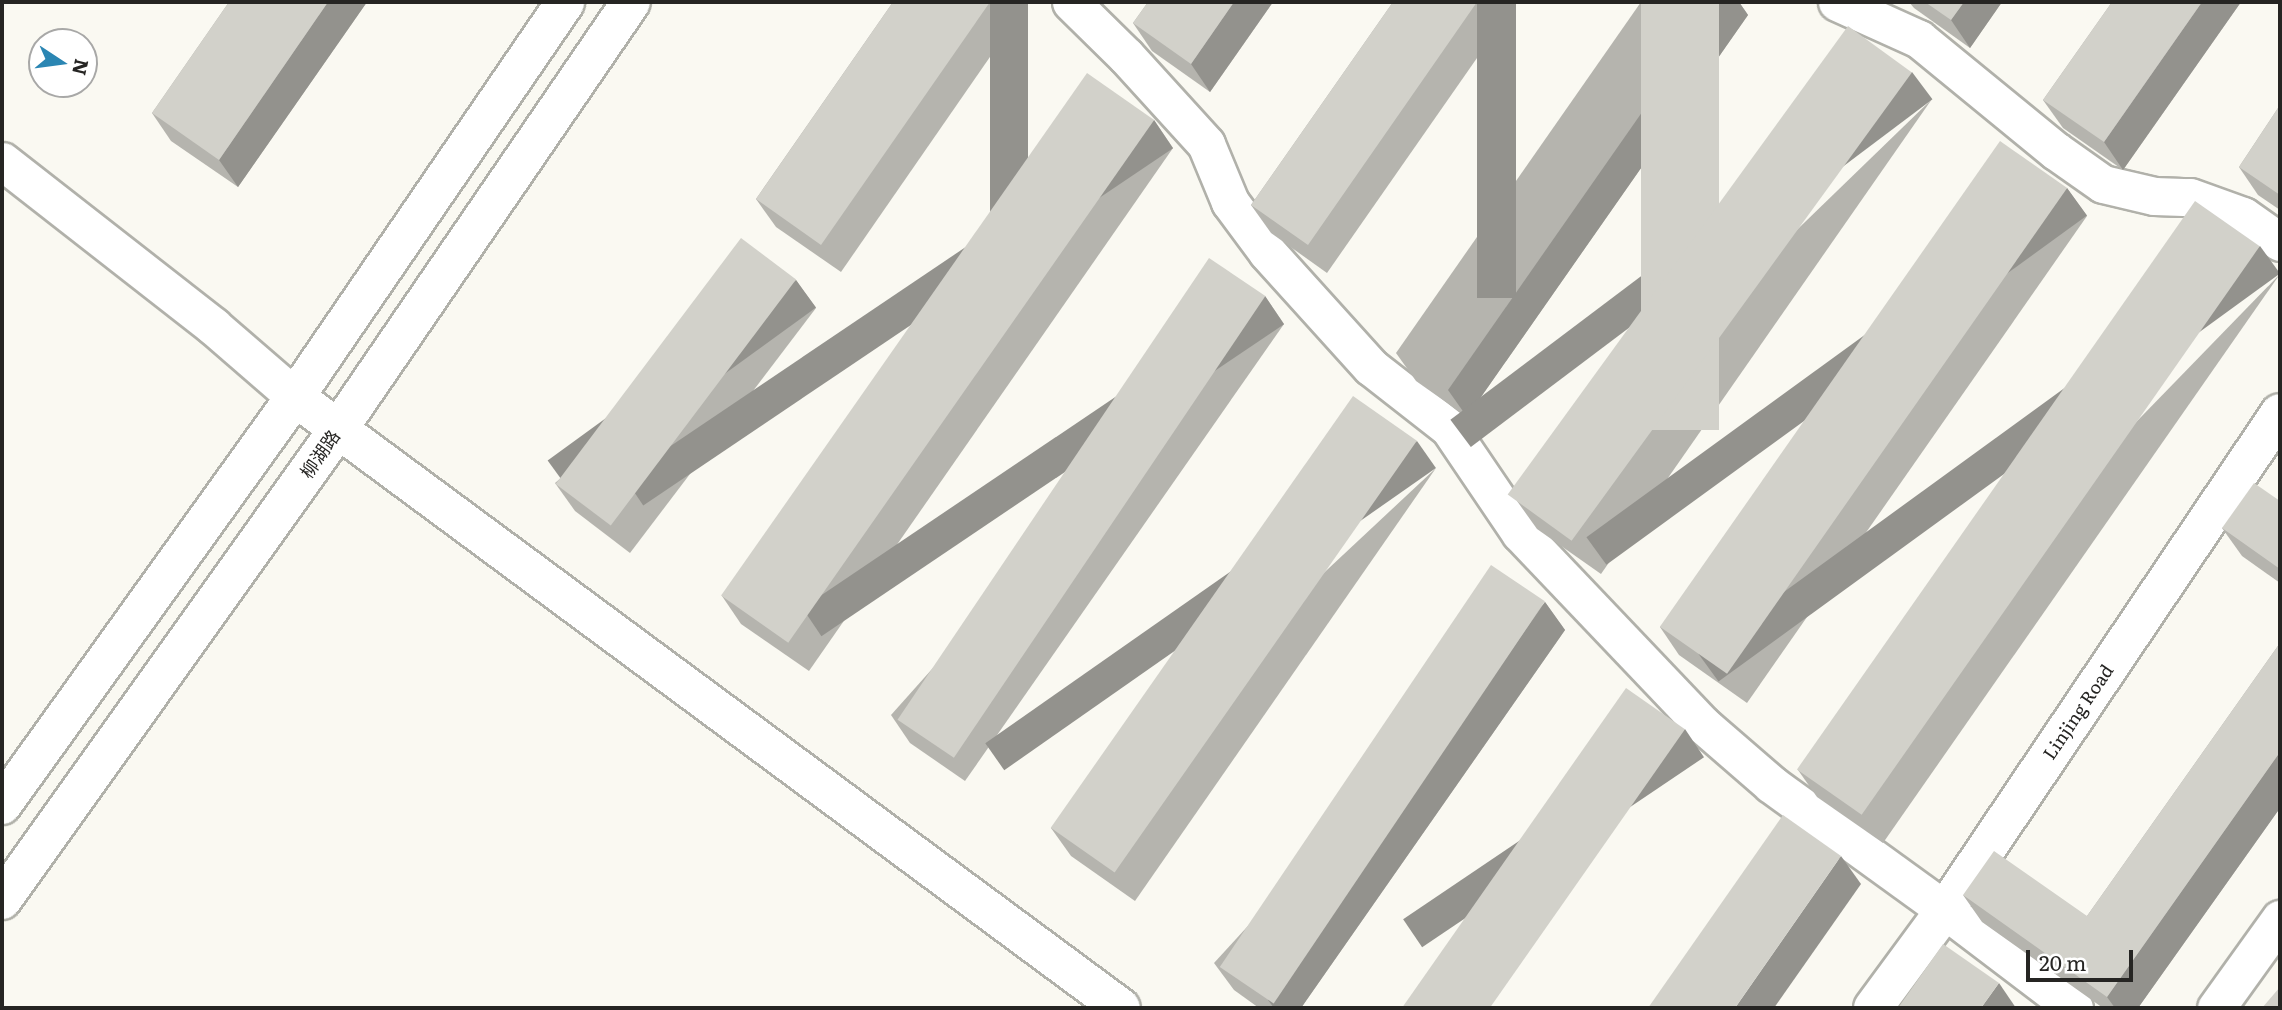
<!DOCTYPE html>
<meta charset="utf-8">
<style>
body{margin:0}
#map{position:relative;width:2282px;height:1010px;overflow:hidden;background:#faf9f2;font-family:Literata,"Noto Sans SC",serif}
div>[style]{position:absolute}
.roads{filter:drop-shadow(2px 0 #b1b1aa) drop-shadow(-2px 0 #b1b1aa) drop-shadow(0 2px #b1b1aa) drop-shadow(0 -2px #b1b1aa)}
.street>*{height:37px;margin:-18.5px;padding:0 18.5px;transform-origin:18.5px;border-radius:18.5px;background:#fff}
.secondary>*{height:38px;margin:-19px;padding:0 19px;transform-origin:19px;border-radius:19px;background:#fff}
.wall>*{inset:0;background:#b5b4ae}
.shaded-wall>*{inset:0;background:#93928d;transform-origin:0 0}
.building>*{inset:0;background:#d2d1ca;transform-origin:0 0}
span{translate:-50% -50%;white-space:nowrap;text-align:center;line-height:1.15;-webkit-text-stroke:5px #fff;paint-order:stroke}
.street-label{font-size:18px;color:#262523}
.frame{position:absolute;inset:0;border:4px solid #262523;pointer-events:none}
.north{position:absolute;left:28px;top:28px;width:70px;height:70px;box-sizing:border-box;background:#fff;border:2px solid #a8a8a7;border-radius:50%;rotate:103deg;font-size:19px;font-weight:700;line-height:28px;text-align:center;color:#262523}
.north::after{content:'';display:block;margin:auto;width:24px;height:32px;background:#2b86b3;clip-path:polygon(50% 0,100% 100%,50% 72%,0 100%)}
.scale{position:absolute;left:2026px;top:950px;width:107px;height:32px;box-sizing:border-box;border:4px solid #262523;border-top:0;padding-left:9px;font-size:21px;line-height:24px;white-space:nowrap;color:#262523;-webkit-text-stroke:5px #fff;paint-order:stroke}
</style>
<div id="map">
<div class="roads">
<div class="street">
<i style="left:1071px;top:2px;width:77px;rotate:44.5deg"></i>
<i style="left:1126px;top:56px;width:119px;rotate:47.7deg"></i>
<i style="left:1206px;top:144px;width:63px;rotate:67.5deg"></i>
<i style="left:1230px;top:202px;width:62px;rotate:53.5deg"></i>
<i style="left:1267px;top:252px;width:155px;rotate:47.9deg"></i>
<i style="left:1371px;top:367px;width:99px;rotate:38deg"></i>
<i style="left:1449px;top:428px;width:127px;rotate:55.9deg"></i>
<i style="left:1520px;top:533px;width:265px;rotate:46.4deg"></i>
<i style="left:1703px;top:725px;width:90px;rotate:40.9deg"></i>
<i style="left:1771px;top:784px;width:215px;rotate:35.9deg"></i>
<i style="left:1945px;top:910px;width:162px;rotate:37.2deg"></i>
<i style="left:1837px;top:2px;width:90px;rotate:24.3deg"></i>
<i style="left:1919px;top:39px;width:177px;rotate:39.3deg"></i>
<i style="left:2056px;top:151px;width:57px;rotate:35.1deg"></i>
<i style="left:2103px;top:184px;width:52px;rotate:13.2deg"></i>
<i style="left:2154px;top:196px;width:36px;rotate:2deg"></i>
<i style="left:2190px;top:197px;width:56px;rotate:19.7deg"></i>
<i style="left:2243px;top:216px;width:45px;rotate:35.1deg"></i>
<i style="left:2px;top:161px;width:268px;rotate:38deg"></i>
<i style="left:213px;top:326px;width:108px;rotate:40.9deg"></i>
<i style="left:2216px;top:1008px;width:110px;rotate:-54.3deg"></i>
</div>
<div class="secondary">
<i style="left:295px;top:397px;width:1027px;rotate:36.49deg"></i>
<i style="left:2px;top:805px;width:502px;rotate:-54.32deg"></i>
<i style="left:295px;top:397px;width:478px;rotate:-55.6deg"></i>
<i style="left:2px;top:900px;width:580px;rotate:-54.47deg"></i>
<i style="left:339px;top:428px;width:516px;rotate:-55.57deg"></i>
<i style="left:1873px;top:1008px;width:122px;rotate:-53.7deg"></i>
<i style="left:1945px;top:910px;width:599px;rotate:-56.02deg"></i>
</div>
</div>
<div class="wall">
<i style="clip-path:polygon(229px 2px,367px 2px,238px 187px,171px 141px,152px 113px)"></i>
<i style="clip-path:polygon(893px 2px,1028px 2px,841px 272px,776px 227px,756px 199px)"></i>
<i style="clip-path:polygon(1148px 2px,1273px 2px,1210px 92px,1152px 51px,1133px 23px)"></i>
<i style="clip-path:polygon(1393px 2px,1516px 2px,1327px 273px,1271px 233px,1251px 205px)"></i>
<i style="clip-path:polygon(1641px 2px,1739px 2px,1748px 15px,1467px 417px,1416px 381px,1396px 353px)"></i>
<i style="clip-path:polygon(1909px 2px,2002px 2px,1970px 48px,1914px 8px)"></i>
<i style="clip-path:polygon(2112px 2px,2241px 2px,2123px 170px,2063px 128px,2043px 100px)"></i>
<i style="clip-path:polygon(1932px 99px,1601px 574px,1537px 529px,1517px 501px)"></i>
<i style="clip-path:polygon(2280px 105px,2280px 210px,2258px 195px,2239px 167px)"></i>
<i style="clip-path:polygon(1154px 120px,1173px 148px,809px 671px,741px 624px,722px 596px)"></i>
<i style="clip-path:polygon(2067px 188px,2087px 216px,1747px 703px,1679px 655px,1660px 627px)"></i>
<i style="clip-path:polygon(2280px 274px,1883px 843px,1817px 797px,1798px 770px)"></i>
<i style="clip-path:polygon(796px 280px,816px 308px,630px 553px,575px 511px,555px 483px)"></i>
<i style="clip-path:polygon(1265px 296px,1284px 324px,965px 781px,910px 743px,891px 715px)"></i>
<i style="clip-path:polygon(1436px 468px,1135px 901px,1071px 856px,1051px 828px)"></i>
<i style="clip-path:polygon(2280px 501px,2280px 583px,2242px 556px,2222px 528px)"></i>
<i style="clip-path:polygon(1545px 602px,1565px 630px,1301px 1008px,1259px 1008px,1234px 990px,1214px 963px)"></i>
<i style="clip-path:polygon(2280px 643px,2280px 808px,2138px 1008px,2103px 1008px,1982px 922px,1963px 895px,2087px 916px)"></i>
</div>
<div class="shaded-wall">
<i style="clip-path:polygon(328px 2px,367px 2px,238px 187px,219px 160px)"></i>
<i style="left:990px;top:2px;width:38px;height:296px"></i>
<i style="clip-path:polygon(1234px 2px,1273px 2px,1210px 92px,1191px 64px)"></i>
<i style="left:1477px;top:2px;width:39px;height:296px"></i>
<i style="clip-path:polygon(1719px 2px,1739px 2px,1748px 15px,1467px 417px,1448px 390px)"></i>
<i style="clip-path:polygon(1964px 2px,2002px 2px,1970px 48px,1951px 20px)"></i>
<i style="clip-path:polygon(2202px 2px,2241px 2px,2123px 170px,2104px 142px)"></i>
<i style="left:1912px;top:72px;width:34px;height:578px;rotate:53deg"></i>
<i style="left:1154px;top:120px;width:34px;height:639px;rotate:56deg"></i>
<i style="left:2067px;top:188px;width:34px;height:594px;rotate:54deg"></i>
<i style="left:2260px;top:246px;width:34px;height:694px;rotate:54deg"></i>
<i style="left:796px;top:280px;width:34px;height:307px;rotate:54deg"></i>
<i style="left:1265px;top:296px;width:34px;height:558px;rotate:56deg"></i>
<i style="left:1417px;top:441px;width:33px;height:527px;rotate:55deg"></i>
<i style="clip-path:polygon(1545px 602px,1565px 630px,1301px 1008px,1274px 1008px,1268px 1000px)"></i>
<i style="left:1685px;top:729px;width:34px;height:340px;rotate:56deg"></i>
<i style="clip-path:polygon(2280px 752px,2280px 808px,2138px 1008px,2115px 1008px,2107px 997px)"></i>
<i style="clip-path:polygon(1841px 856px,1861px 884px,1774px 1008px,1735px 1008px)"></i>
<i style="clip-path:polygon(1999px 983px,2016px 1008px,1981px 1008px)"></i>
</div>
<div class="building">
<i style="clip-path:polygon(229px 2px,328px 2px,219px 160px,152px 113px)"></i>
<i style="clip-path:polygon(893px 2px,990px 2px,821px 245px,756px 199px)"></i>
<i style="clip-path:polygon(1148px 2px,1234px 2px,1191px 64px,1133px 23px)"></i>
<i style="clip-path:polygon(1393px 2px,1477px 2px,1308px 245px,1251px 205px)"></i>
<i style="left:1641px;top:2px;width:78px;height:428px"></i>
<i style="clip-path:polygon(1925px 2px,1964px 2px,1951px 20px)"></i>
<i style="clip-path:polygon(2112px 2px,2202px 2px,2104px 142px,2043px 100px)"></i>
<i style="left:1848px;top:26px;width:79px;height:579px;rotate:36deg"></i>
<i style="left:1087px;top:73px;width:82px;height:638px;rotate:35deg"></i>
<i style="clip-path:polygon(2280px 105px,2280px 195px,2239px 167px)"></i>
<i style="left:2000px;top:141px;width:82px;height:593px;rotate:35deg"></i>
<i style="left:2195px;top:201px;width:79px;height:694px;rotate:35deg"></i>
<i style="left:741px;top:238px;width:69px;height:308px;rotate:37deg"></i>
<i style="left:1209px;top:258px;width:68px;height:557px;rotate:34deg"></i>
<i style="left:1353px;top:396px;width:78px;height:527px;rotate:35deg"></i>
<i style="clip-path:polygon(2254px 483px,2280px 501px,2280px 569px,2222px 528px)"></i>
<i style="left:1491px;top:565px;width:65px;height:485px;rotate:34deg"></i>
<i style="clip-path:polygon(2280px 643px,2280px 752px,2107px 997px,1963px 895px,1994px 851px,2087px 916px)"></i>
<i style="left:1626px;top:688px;width:72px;height:391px;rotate:35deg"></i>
<i style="clip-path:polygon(1783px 815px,1841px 856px,1735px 1008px,1648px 1008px)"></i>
<i style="clip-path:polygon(1943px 944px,1999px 983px,1981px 1008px,1898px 1008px)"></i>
<i style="clip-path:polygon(2280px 987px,2280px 1008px,2262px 1008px)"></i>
</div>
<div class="street-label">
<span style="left:320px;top:454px;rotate:-55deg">柳湖路</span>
<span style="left:2078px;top:712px;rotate:-56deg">Linjing Road</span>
</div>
<div class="frame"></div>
<div class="north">N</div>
<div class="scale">20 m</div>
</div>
